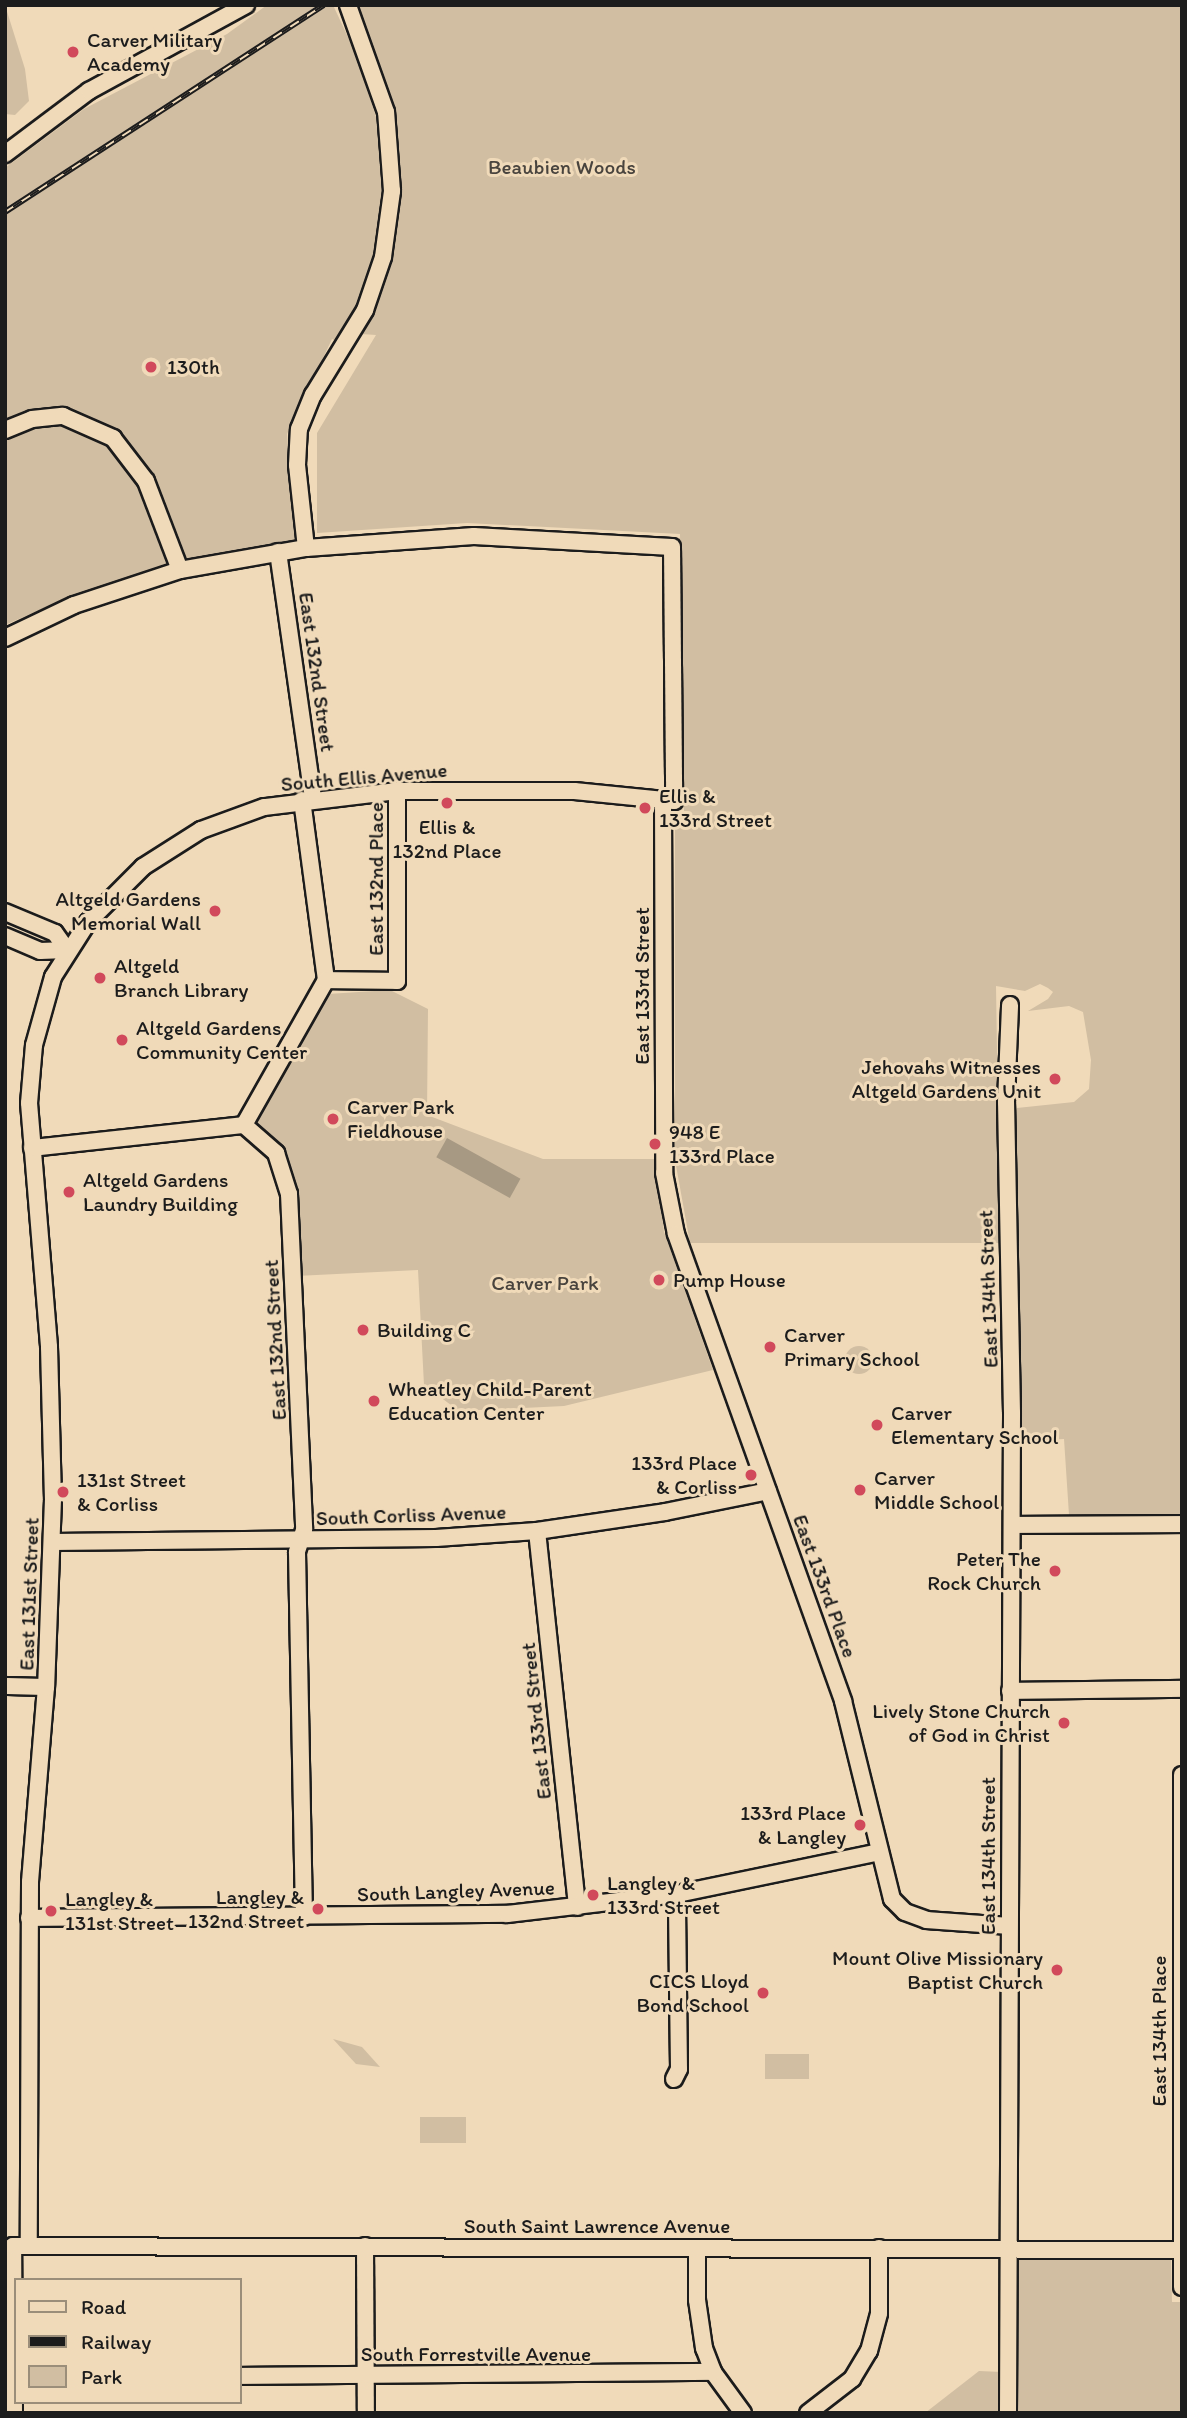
<!DOCTYPE html>
<style>
body{margin:0}
#map{position:relative;width:1187px;height:2418px;overflow:hidden;background:#f0dab9;font-family:Itim,sans-serif}
div>[style]{position:absolute}
.green>*{inset:0;background:#d1bea2;transform-origin:0 0}
.round{border-radius:50%}
.water>*{inset:0;background:#a79983;transform-origin:0 0}
.roads{filter:drop-shadow(2px 0 #1c1c1c) drop-shadow(-2px 0 #1c1c1c) drop-shadow(0 2px #1c1c1c) drop-shadow(0 -2px #1c1c1c)}
.minor>*{height:16px;margin:-8px;padding:0 8px;transform-origin:8px;border-radius:8px;background:#f0dab9}
.rail>*{height:6px;margin-top:-3px;transform-origin:0;background:repeating-linear-gradient(90deg,#f0dab9 0 10px,#1c1c1c 0 20px);box-sizing:border-box;border-block:2px solid #1c1c1c}
.dots>*{width:19px;height:19px;translate:-50% -50%;box-sizing:border-box;border:4px solid #f0dab9;border-radius:50%}
span{translate:-50% -50%;white-space:nowrap;text-align:center;line-height:1.15;-webkit-text-stroke:6px #f0dab9;paint-order:stroke}
.poi-label{font-size:21px;color:#1c1c1c}
.left{translate:0 -50%;text-align:left}
.right{translate:-100% -50%;text-align:right}
.park-label{font-size:21px;color:#49443e}
.street-label{font-size:21px;color:#1c1c1c}
.frame{position:absolute;inset:0;border:7px solid #1c1c1c;pointer-events:none}
.legend{position:absolute;left:14px;top:2278px;width:228px;height:126px;box-sizing:border-box;background:#f0dab9;border:2px solid #9b8e7a;margin:0;padding:9px 12px;list-style:none;font-size:21px;color:#1c1c1c}
.legend li{display:flex;align-items:center;gap:14px;height:35px}
.legend b{width:35px;border:2px solid #9b8e7a}
</style>
<div id="map">
<div class="green">
<i style="clip-path:polygon(5px 5px,25px 69px,29px 101px,15px 115px,5px 114px)"></i>
<i style="clip-path:polygon(267px 5px,333px 5px,354px 50px,379px 126px,383px 194px,377px 247px,361px 297px,336px 341px,332px 339px,287px 434px,297px 544px,183px 563px,155px 482px,123px 437px,86px 415px,54px 410px,5px 419px,5px 168px,84px 109px,227px 34px)"></i>
<i style="clip-path:polygon(358px 5px,1182px 5px,1182px 1514px,1069px 1515px,1064px 1439px,1017px 1442px,1011px 1121px,1017px 1108px,1074px 1102px,1089px 1089px,1091px 1060px,1083px 1012px,1069px 1006px,1028px 1011px,1048px 999px,1053px 992px,1048px 988px,1040px 984px,1025px 991px,996px 986px,1000px 1243px,690px 1243px,675px 1160px,675px 819px,684px 812px,680px 534px,467px 523px,317px 533px,317px 433px,376px 335px,361px 334px,388px 268px,398px 221px,401px 174px,397px 128px)"></i>
<i style="clip-path:polygon(46px 423px,74px 427px,100px 438px,120px 455px,136px 479px,168px 563px,69px 597px,5px 625px,5px 437px)"></i>
<i style="clip-path:polygon(390px 990px,428px 1009px,427px 1115px,543px 1159px,655px 1159px,664px 1232px,713px 1370px,564px 1406px,459px 1411px,424px 1385px,418px 1270px,296px 1276px,292px 1193px,255px 1121px,328px 994px)"></i>
<i class="round" style="left:845px;top:1346px;width:28px;height:28px"></i>
<i style="clip-path:polygon(333px 2039px,362px 2047px,380px 2067px,356px 2064px)"></i>
<i style="left:809px;top:2054px;width:25px;height:44px;rotate:90deg"></i>
<i style="left:420px;top:2117px;width:46px;height:26px"></i>
<i style="clip-path:polygon(1022px 2252px,1171px 2258px,1172px 2302px,1182px 2302px,1182px 2413px,1011px 2413px,1012px 2260px)"></i>
<i style="clip-path:polygon(979px 2371px,1002px 2372px,1003px 2413px,925px 2413px)"></i>
</div>
<div class="water">
<i style="left:447px;top:1138px;width:84px;height:22px;rotate:29deg"></i>
</div>
<div class="roads">
<div class="minor">
<i style="left:5px;top:154px;width:105px;rotate:-36.9deg"></i>
<i style="left:89px;top:91px;width:179px;rotate:-28.7deg"></i>
<i style="left:5px;top:430px;width:29px;rotate:-22deg"></i>
<i style="left:32px;top:419px;width:31px;rotate:-6deg"></i>
<i style="left:63px;top:416px;width:55px;rotate:23.7deg"></i>
<i style="left:113px;top:438px;width:54px;rotate:52.5deg"></i>
<i style="left:146px;top:481px;width:95px;rotate:69.1deg"></i>
<i style="left:306px;top:548px;width:83px;rotate:-96.2deg"></i>
<i style="left:297px;top:465px;width:36px;rotate:-87deg"></i>
<i style="left:299px;top:429px;width:37px;rotate:-68deg"></i>
<i style="left:313px;top:395px;width:100px;rotate:-58.5deg"></i>
<i style="left:365px;top:310px;width:56px;rotate:-71.2deg"></i>
<i style="left:383px;top:257px;width:67px;rotate:-82.2deg"></i>
<i style="left:392px;top:191px;width:79px;rotate:-94.3deg"></i>
<i style="left:386px;top:112px;width:114px;rotate:-109.6deg"></i>
<i style="left:278px;top:552px;width:249px;rotate:81.9deg"></i>
<i style="left:5px;top:638px;width:76px;rotate:-25.6deg"></i>
<i style="left:74px;top:605px;width:112px;rotate:-18.3deg"></i>
<i style="left:180px;top:570px;width:128px;rotate:-9.9deg"></i>
<i style="left:306px;top:548px;width:168px;rotate:-4.1deg"></i>
<i style="left:474px;top:536px;width:198px;rotate:3.2deg"></i>
<i style="left:672px;top:547px;width:254px;rotate:89.5deg"></i>
<i style="left:674px;top:801px;width:100px;rotate:-174.3deg"></i>
<i style="left:574px;top:791px;width:177px;rotate:180deg"></i>
<i style="left:397px;top:791px;width:134px;rotate:173.1deg"></i>
<i style="left:264px;top:807px;width:67px;rotate:159.9deg"></i>
<i style="left:201px;top:830px;width:69px;rotate:147.5deg"></i>
<i style="left:143px;top:867px;width:78px;rotate:135deg"></i>
<i style="left:88px;top:922px;width:65px;rotate:122.5deg"></i>
<i style="left:53px;top:977px;width:71px;rotate:105.6deg"></i>
<i style="left:34px;top:1045px;width:58px;rotate:94.9deg"></i>
<i style="left:29px;top:1103px;width:245px;rotate:85.3deg"></i>
<i style="left:49px;top:1347px;width:152px;rotate:88.5deg"></i>
<i style="left:53px;top:1499px;width:188px;rotate:92.1deg"></i>
<i style="left:46px;top:1687px;width:196px;rotate:94.7deg"></i>
<i style="left:30px;top:1882px;width:364px;rotate:90.2deg"></i>
<i style="left:302px;top:800px;width:182px;rotate:82.4deg"></i>
<i style="left:326px;top:980px;width:167px;rotate:119.5deg"></i>
<i style="left:244px;top:1125px;width:43px;rotate:41.2deg"></i>
<i style="left:276px;top:1153px;width:43px;rotate:72.4deg"></i>
<i style="left:289px;top:1194px;width:336px;rotate:87.4deg"></i>
<i style="left:304px;top:1530px;width:23px;rotate:108deg"></i>
<i style="left:297px;top:1552px;width:365px;rotate:88.9deg"></i>
<i style="left:663px;top:800px;width:373px;rotate:89.8deg"></i>
<i style="left:664px;top:1173px;width:62px;rotate:78.9deg"></i>
<i style="left:676px;top:1234px;width:496px;rotate:70.3deg"></i>
<i style="left:843px;top:1701px;width:204px;rotate:76.1deg"></i>
<i style="left:892px;top:1899px;width:18px;rotate:45deg"></i>
<i style="left:905px;top:1912px;width:23px;rotate:20deg"></i>
<i style="left:927px;top:1920px;width:82px;rotate:4.2deg"></i>
<i style="left:5px;top:912px;width:54px;rotate:22.8deg"></i>
<i style="left:55px;top:933px;width:21px;rotate:55deg"></i>
<i style="left:5px;top:936px;width:38px;rotate:23deg"></i>
<i style="left:40px;top:951px;width:27px;rotate:-2deg"></i>
<i style="left:326px;top:980px;width:71px;rotate:0.8deg"></i>
<i style="left:397px;top:981px;width:190px;rotate:-90deg"></i>
<i style="left:32px;top:1148px;width:213px;rotate:-6.2deg"></i>
<i style="left:1012px;top:1525px;width:170px;rotate:-0.3deg"></i>
<i style="left:537px;top:1531px;width:378px;rotate:83.9deg"></i>
<i style="left:52px;top:1542px;width:384px;rotate:-0.6deg"></i>
<i style="left:436px;top:1538px;width:101px;rotate:-4deg"></i>
<i style="left:537px;top:1531px;width:129px;rotate:-8.4deg"></i>
<i style="left:665px;top:1512px;width:105px;rotate:-11.5deg"></i>
<i style="left:5px;top:1686px;width:41px;rotate:1.4deg"></i>
<i style="left:1010px;top:1691px;width:172px;rotate:-0.7deg"></i>
<i style="left:1182px;top:1775px;width:512px;rotate:90deg"></i>
<i style="left:29px;top:1918px;width:478px;rotate:-0.5deg"></i>
<i style="left:507px;top:1914px;width:171px;rotate:-6.7deg"></i>
<i style="left:677px;top:1894px;width:207px;rotate:-11.7deg"></i>
<i style="left:674px;top:2079px;width:11px;rotate:-63deg"></i>
<i style="left:679px;top:2069px;width:175px;rotate:-90.7deg"></i>
<i style="left:365px;top:2246px;width:167px;rotate:89.7deg"></i>
<i style="left:697px;top:2248px;width:52px;rotate:90deg"></i>
<i style="left:697px;top:2300px;width:49px;rotate:81.7deg"></i>
<i style="left:704px;top:2348px;width:26px;rotate:69deg"></i>
<i style="left:713px;top:2372px;width:51px;rotate:53.8deg"></i>
<i style="left:240px;top:2376px;width:473px;rotate:-0.5deg"></i>
<i style="left:14px;top:2413px;width:167px;rotate:-90.3deg"></i>
<i style="left:13px;top:2246px;width:1168px;rotate:0.2deg"></i>
<i style="left:808px;top:2413px;width:56px;rotate:-37.7deg"></i>
<i style="left:852px;top:2379px;width:33px;rotate:-59deg"></i>
<i style="left:869px;top:2351px;width:39px;rotate:-75deg"></i>
<i style="left:879px;top:2313px;width:65px;rotate:-90deg"></i>
<i style="left:1008px;top:2413px;width:1000px;rotate:-89.77deg"></i>
<i style="left:1012px;top:1413px;width:311px;rotate:-91.1deg"></i>
<i style="left:1006px;top:1102px;width:97px;rotate:-87.6deg"></i>
</div>
</div>
<div class="rail">
<i style="left:5px;top:212px;width:380px;rotate:-33deg"></i>
</div>
<div class="dots">
<i style="left:73px;top:52px;background:#d1495b"></i>
<i style="left:151px;top:367px;background:#d1495b"></i>
<i style="left:447px;top:803px;background:#d1495b"></i>
<i style="left:645px;top:808px;background:#d1495b"></i>
<i style="left:215px;top:911px;background:#d1495b"></i>
<i style="left:100px;top:978px;background:#d1495b"></i>
<i style="left:122px;top:1040px;background:#d1495b"></i>
<i style="left:1055px;top:1079px;background:#d1495b"></i>
<i style="left:333px;top:1119px;background:#d1495b"></i>
<i style="left:655px;top:1144px;background:#d1495b"></i>
<i style="left:69px;top:1192px;background:#d1495b"></i>
<i style="left:659px;top:1280px;background:#d1495b"></i>
<i style="left:363px;top:1330px;background:#d1495b"></i>
<i style="left:770px;top:1347px;background:#d1495b"></i>
<i style="left:374px;top:1401px;background:#d1495b"></i>
<i style="left:877px;top:1425px;background:#d1495b"></i>
<i style="left:751px;top:1475px;background:#d1495b"></i>
<i style="left:860px;top:1490px;background:#d1495b"></i>
<i style="left:63px;top:1492px;background:#d1495b"></i>
<i style="left:1055px;top:1571px;background:#d1495b"></i>
<i style="left:1064px;top:1723px;background:#d1495b"></i>
<i style="left:860px;top:1825px;background:#d1495b"></i>
<i style="left:593px;top:1895px;background:#d1495b"></i>
<i style="left:318px;top:1909px;background:#d1495b"></i>
<i style="left:51px;top:1911px;background:#d1495b"></i>
<i style="left:1057px;top:1970px;background:#d1495b"></i>
<i style="left:763px;top:1993px;background:#d1495b"></i>
</div>
<div class="poi-label">
<span class="left" style="left:87px;top:52px">Carver Military<br>Academy</span>
<span class="left" style="left:167px;top:367px">130th</span>
<span class="left" style="left:659px;top:808px">Ellis &amp;<br>133rd Street</span>
<span style="left:447px;top:839px">Ellis &amp;<br>132nd Place</span>
<span class="right" style="left:201px;top:911px">Altgeld Gardens<br>Memorial Wall</span>
<span class="left" style="left:114px;top:978px">Altgeld<br>Branch Library</span>
<span class="left" style="left:136px;top:1040px">Altgeld Gardens<br>Community Center</span>
<span class="right" style="left:1041px;top:1079px">Jehovahs Witnesses<br>Altgeld Gardens Unit</span>
<span class="left" style="left:347px;top:1119px">Carver Park<br>Fieldhouse</span>
<span class="left" style="left:669px;top:1144px">948 E<br>133rd Place</span>
<span class="left" style="left:83px;top:1192px">Altgeld Gardens<br>Laundry Building</span>
<span class="left" style="left:673px;top:1280px">Pump House</span>
<span class="left" style="left:377px;top:1330px">Building C</span>
<span class="left" style="left:784px;top:1347px">Carver<br>Primary School</span>
<span class="left" style="left:388px;top:1401px">Wheatley Child-Parent<br>Education Center</span>
<span class="left" style="left:891px;top:1425px">Carver<br>Elementary School</span>
<span class="right" style="left:737px;top:1475px">133rd Place<br>&amp; Corliss</span>
<span class="left" style="left:874px;top:1490px">Carver<br>Middle School</span>
<span class="left" style="left:77px;top:1492px">131st Street<br>&amp; Corliss</span>
<span class="right" style="left:1041px;top:1571px">Peter The<br>Rock Church</span>
<span class="right" style="left:1050px;top:1723px">Lively Stone Church<br>of God in Christ</span>
<span class="right" style="left:846px;top:1825px">133rd Place<br>&amp; Langley</span>
<span class="left" style="left:607px;top:1895px">Langley &amp;<br>133rd Street</span>
<span class="right" style="left:304px;top:1909px">Langley &amp;<br>132nd Street</span>
<span class="left" style="left:65px;top:1911px">Langley &amp;<br>131st Street</span>
<span class="right" style="left:1043px;top:1970px">Mount Olive Missionary<br>Baptist Church</span>
<span class="right" style="left:749px;top:1993px">CICS Lloyd<br>Bond School</span>
</div>
<div class="park-label">
<span style="left:562px;top:167px">Beaubien Woods</span>
<span style="left:545px;top:1283px">Carver Park</span>
</div>
<div class="street-label">
<span style="left:317px;top:672px;rotate:82deg">East 132nd Street</span>
<span style="left:364px;top:777px;rotate:-5deg">South Ellis Avenue</span>
<span style="left:376px;top:879px;rotate:-90deg">East 132nd Place</span>
<span style="left:642px;top:986px;rotate:-90deg">East 133rd Street</span>
<span style="left:988px;top:1289px;rotate:-92deg">East 134th Street</span>
<span style="left:275px;top:1340px;rotate:-93deg">East 132nd Street</span>
<span style="left:411px;top:1515px;rotate:-2deg">South Corliss Avenue</span>
<span style="left:825px;top:1586px;rotate:70deg">East 133rd Place</span>
<span style="left:29px;top:1594px;rotate:-88deg">East 131st Street</span>
<span style="left:536px;top:1721px;rotate:-96deg">East 133rd Street</span>
<span style="left:988px;top:1856px;rotate:-90deg">East 134th Street</span>
<span style="left:456px;top:1891px;rotate:-2deg">South Langley Avenue</span>
<span style="left:1159px;top:2031px;rotate:-90deg">East 134th Place</span>
<span style="left:597px;top:2226px">South Saint Lawrence Avenue</span>
<span style="left:476px;top:2354px">South Forrestville Avenue</span>
</div>
<div class="frame"></div>
<ul class="legend">
<li><b style="height:9px;background:#f0dab9"></b>Road</li>
<li><b style="height:9px;background:#1c1c1c"></b>Railway</li>
<li><b style="height:19px;background:#d1bea2"></b>Park</li>
</ul>
</div>
